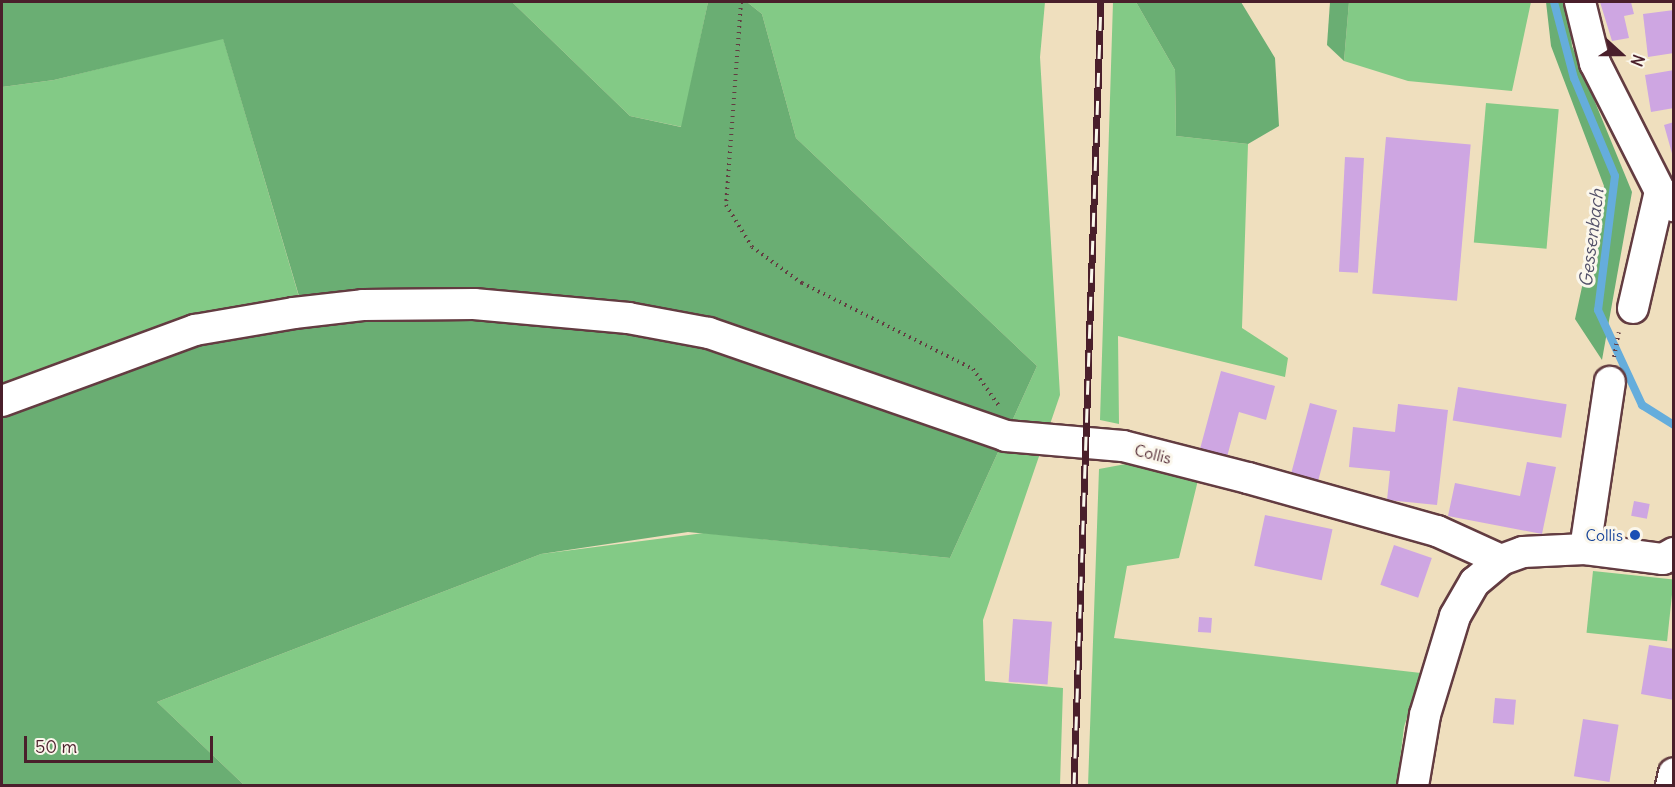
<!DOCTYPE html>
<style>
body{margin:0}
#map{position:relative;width:1675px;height:787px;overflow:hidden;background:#efdfbe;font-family:Delius,sans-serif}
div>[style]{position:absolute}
.green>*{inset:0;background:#83ca86;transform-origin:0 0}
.forest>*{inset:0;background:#6aae73}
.stream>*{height:8px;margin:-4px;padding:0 4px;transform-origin:4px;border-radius:4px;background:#65addc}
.building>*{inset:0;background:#cea6e2;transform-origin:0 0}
.path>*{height:4px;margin-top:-2px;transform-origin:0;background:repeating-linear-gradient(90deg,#633c41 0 1.5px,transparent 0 6px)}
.roads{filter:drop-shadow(2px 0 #633c41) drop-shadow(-2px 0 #633c41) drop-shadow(0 2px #633c41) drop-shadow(0 -2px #633c41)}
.minor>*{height:30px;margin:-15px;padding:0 15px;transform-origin:15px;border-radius:15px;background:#fff}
.rail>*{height:7px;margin-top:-3.5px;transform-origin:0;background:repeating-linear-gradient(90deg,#fbf7ec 0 14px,#4a1f2b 0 28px);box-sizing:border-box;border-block:2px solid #4a1f2b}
.dots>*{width:16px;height:16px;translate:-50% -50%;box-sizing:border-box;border:3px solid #fbf7ec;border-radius:50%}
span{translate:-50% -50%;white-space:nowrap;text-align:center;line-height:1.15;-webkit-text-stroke:6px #fbf7ec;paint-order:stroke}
.street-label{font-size:16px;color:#4a1f2b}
.transit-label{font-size:16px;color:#164399}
.right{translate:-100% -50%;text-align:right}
.water-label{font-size:18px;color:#535169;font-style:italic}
.frame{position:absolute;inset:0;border:3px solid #4a1f2b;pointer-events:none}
.north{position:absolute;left:1591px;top:24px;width:60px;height:60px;-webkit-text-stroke:4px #fbf7ec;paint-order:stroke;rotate:111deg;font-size:16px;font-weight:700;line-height:24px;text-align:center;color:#4a1f2b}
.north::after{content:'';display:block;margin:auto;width:21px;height:27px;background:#4a1f2b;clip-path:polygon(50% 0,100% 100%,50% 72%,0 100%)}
.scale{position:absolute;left:24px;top:736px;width:189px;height:27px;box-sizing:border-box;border:3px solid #4a1f2b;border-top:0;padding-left:8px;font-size:18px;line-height:21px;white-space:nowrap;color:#4a1f2b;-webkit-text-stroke:4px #fbf7ec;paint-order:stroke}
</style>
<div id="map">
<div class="green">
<i style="clip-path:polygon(512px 2px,708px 2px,682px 127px,630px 116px)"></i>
<i style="clip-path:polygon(747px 2px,1045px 2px,1040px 57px,1060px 395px,983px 620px,985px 681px,1063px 688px,1060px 785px,244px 785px,157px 702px,541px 554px,704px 533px,950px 558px,1037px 366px,796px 138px,762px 14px)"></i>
<i style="clip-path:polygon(1113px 2px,1136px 2px,1175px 70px,1176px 136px,1248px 144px,1242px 328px,1288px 358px,1285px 377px,1118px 336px,1119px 424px,1100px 420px)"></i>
<i style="clip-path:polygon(1349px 2px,1531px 2px,1512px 91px,1408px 81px,1344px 61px)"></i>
<i style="clip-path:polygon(223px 38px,304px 314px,2px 405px,2px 87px,54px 80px)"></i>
<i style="left:1486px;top:103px;width:73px;height:140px;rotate:5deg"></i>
<i style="clip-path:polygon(1142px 461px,1199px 476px,1179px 558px,1127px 566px,1114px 638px,1421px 673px,1404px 727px,1397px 785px,1088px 786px,1099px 469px)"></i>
<i style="left:1593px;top:571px;width:81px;height:62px;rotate:6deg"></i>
</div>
<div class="forest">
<i style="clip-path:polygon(2px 2px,512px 2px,630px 116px,681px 127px,708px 2px,747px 2px,762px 14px,796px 138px,1037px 366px,950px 558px,688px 532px,541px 554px,157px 702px,244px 785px,2px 786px,2px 405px,120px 361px,304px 313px,223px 39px,54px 80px,2px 87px)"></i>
<i style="clip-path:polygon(1136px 2px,1241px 2px,1275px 58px,1279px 126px,1248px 144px,1176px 136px,1175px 70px)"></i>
<i style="clip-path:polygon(1330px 2px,1349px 2px,1344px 61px,1327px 45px)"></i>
<i style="clip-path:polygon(1546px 2px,1568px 2px,1572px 46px,1632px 192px,1602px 360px,1575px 319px,1604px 186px,1551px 46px)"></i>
</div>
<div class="stream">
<i style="left:1554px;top:2px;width:79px;rotate:75.3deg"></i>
<i style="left:1574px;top:78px;width:106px;rotate:67.3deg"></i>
<i style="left:1615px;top:176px;width:135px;rotate:97.2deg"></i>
<i style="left:1598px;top:310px;width:105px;rotate:65.1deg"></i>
<i style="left:1642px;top:405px;width:38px;rotate:32deg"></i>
</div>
<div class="building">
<i style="clip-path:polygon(1600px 2px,1631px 2px,1634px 14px,1624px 16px,1629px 38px,1612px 41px)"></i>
<i style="clip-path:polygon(1674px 10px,1674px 53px,1648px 57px,1643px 14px)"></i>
<i style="clip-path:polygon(1674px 70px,1674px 108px,1651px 112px,1645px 75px)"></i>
<i style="clip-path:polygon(1674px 122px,1674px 157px,1673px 157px,1664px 125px)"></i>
<i style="left:1386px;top:137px;width:85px;height:157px;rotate:5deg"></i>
<i style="left:1345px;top:157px;width:19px;height:115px;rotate:3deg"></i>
<i style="clip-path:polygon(1221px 371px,1275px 386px,1266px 420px,1239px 412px,1227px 457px,1200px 449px)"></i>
<i style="left:1458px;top:387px;width:110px;height:34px;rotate:9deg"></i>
<i style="left:1310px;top:403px;width:28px;height:74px;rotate:15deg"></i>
<i style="clip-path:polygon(1398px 404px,1448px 410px,1437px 505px,1387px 500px,1390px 471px,1349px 467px,1353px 427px,1395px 432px)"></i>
<i style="clip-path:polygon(1527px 462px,1556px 467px,1542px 534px,1448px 516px,1455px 483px,1520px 496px)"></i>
<i style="left:1634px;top:501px;width:16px;height:15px;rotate:11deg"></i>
<i style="left:1265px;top:515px;width:69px;height:52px;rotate:12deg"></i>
<i style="left:1394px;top:545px;width:40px;height:42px;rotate:19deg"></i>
<i style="left:1199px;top:617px;width:13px;height:15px;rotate:4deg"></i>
<i style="left:1013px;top:619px;width:39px;height:63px;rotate:4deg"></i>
<i style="clip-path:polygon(1649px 645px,1674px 649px,1674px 700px,1641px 694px)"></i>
<i style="left:1495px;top:698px;width:21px;height:25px;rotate:5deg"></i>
<i style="left:1583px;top:719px;width:36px;height:58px;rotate:9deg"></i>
</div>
<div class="path">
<i style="left:741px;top:2px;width:204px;rotate:94.2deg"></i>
<i style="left:726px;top:205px;width:49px;rotate:58.2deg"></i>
<i style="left:752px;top:247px;width:62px;rotate:35.8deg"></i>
<i style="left:802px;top:283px;width:191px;rotate:26.7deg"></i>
<i style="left:973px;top:369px;width:45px;rotate:54.9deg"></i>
<i style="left:1614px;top:357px;width:25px;rotate:-79deg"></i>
</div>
<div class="roads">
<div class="minor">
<i style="left:1580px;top:2px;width:63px;rotate:76.2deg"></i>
<i style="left:1595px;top:63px;width:144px;rotate:63.1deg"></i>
<i style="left:1660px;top:191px;width:21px;rotate:47deg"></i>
<i style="left:1633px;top:308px;width:120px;rotate:-77deg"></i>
<i style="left:2px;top:401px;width:206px;rotate:-20.2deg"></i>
<i style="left:195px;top:330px;width:100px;rotate:-9.7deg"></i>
<i style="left:294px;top:313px;width:69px;rotate:-6.6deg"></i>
<i style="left:363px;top:305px;width:111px;rotate:-0.5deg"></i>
<i style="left:474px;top:304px;width:155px;rotate:5.2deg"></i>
<i style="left:628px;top:318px;width:82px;rotate:10.5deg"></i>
<i style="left:709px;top:333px;width:314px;rotate:19.1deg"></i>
<i style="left:1006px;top:436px;width:117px;rotate:4.9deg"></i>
<i style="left:1123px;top:446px;width:129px;rotate:14.4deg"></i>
<i style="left:1248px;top:478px;width:196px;rotate:15.7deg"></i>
<i style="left:1437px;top:531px;width:70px;rotate:24.4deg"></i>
<i style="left:1585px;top:549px;width:169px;rotate:-81.5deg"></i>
<i style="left:1413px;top:786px;width:72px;rotate:-80.4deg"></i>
<i style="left:1425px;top:715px;width:103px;rotate:-73.1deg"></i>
<i style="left:1455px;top:616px;width:39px;rotate:-60deg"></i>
<i style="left:1475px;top:582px;width:34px;rotate:-40deg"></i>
<i style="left:1501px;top:560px;width:23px;rotate:-20deg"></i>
<i style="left:1523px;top:552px;width:62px;rotate:-2.8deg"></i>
<i style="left:1585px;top:549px;width:79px;rotate:7.3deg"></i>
<i style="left:1663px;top:559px;width:13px;rotate:-29deg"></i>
<i style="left:1671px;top:786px;width:13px;rotate:-77deg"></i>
</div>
</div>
<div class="rail">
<i style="left:1074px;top:786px;width:784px;rotate:-88.03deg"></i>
</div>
<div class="dots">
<i style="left:1635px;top:535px;background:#1a4fb4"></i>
</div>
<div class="street-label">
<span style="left:1153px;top:454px;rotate:14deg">Collis</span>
</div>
<div class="transit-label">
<span class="right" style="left:1623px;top:535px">Collis</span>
</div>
<div class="water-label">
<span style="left:1592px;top:238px;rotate:-83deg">Gessenbach</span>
</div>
<div class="frame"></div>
<div class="north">N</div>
<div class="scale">50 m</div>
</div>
